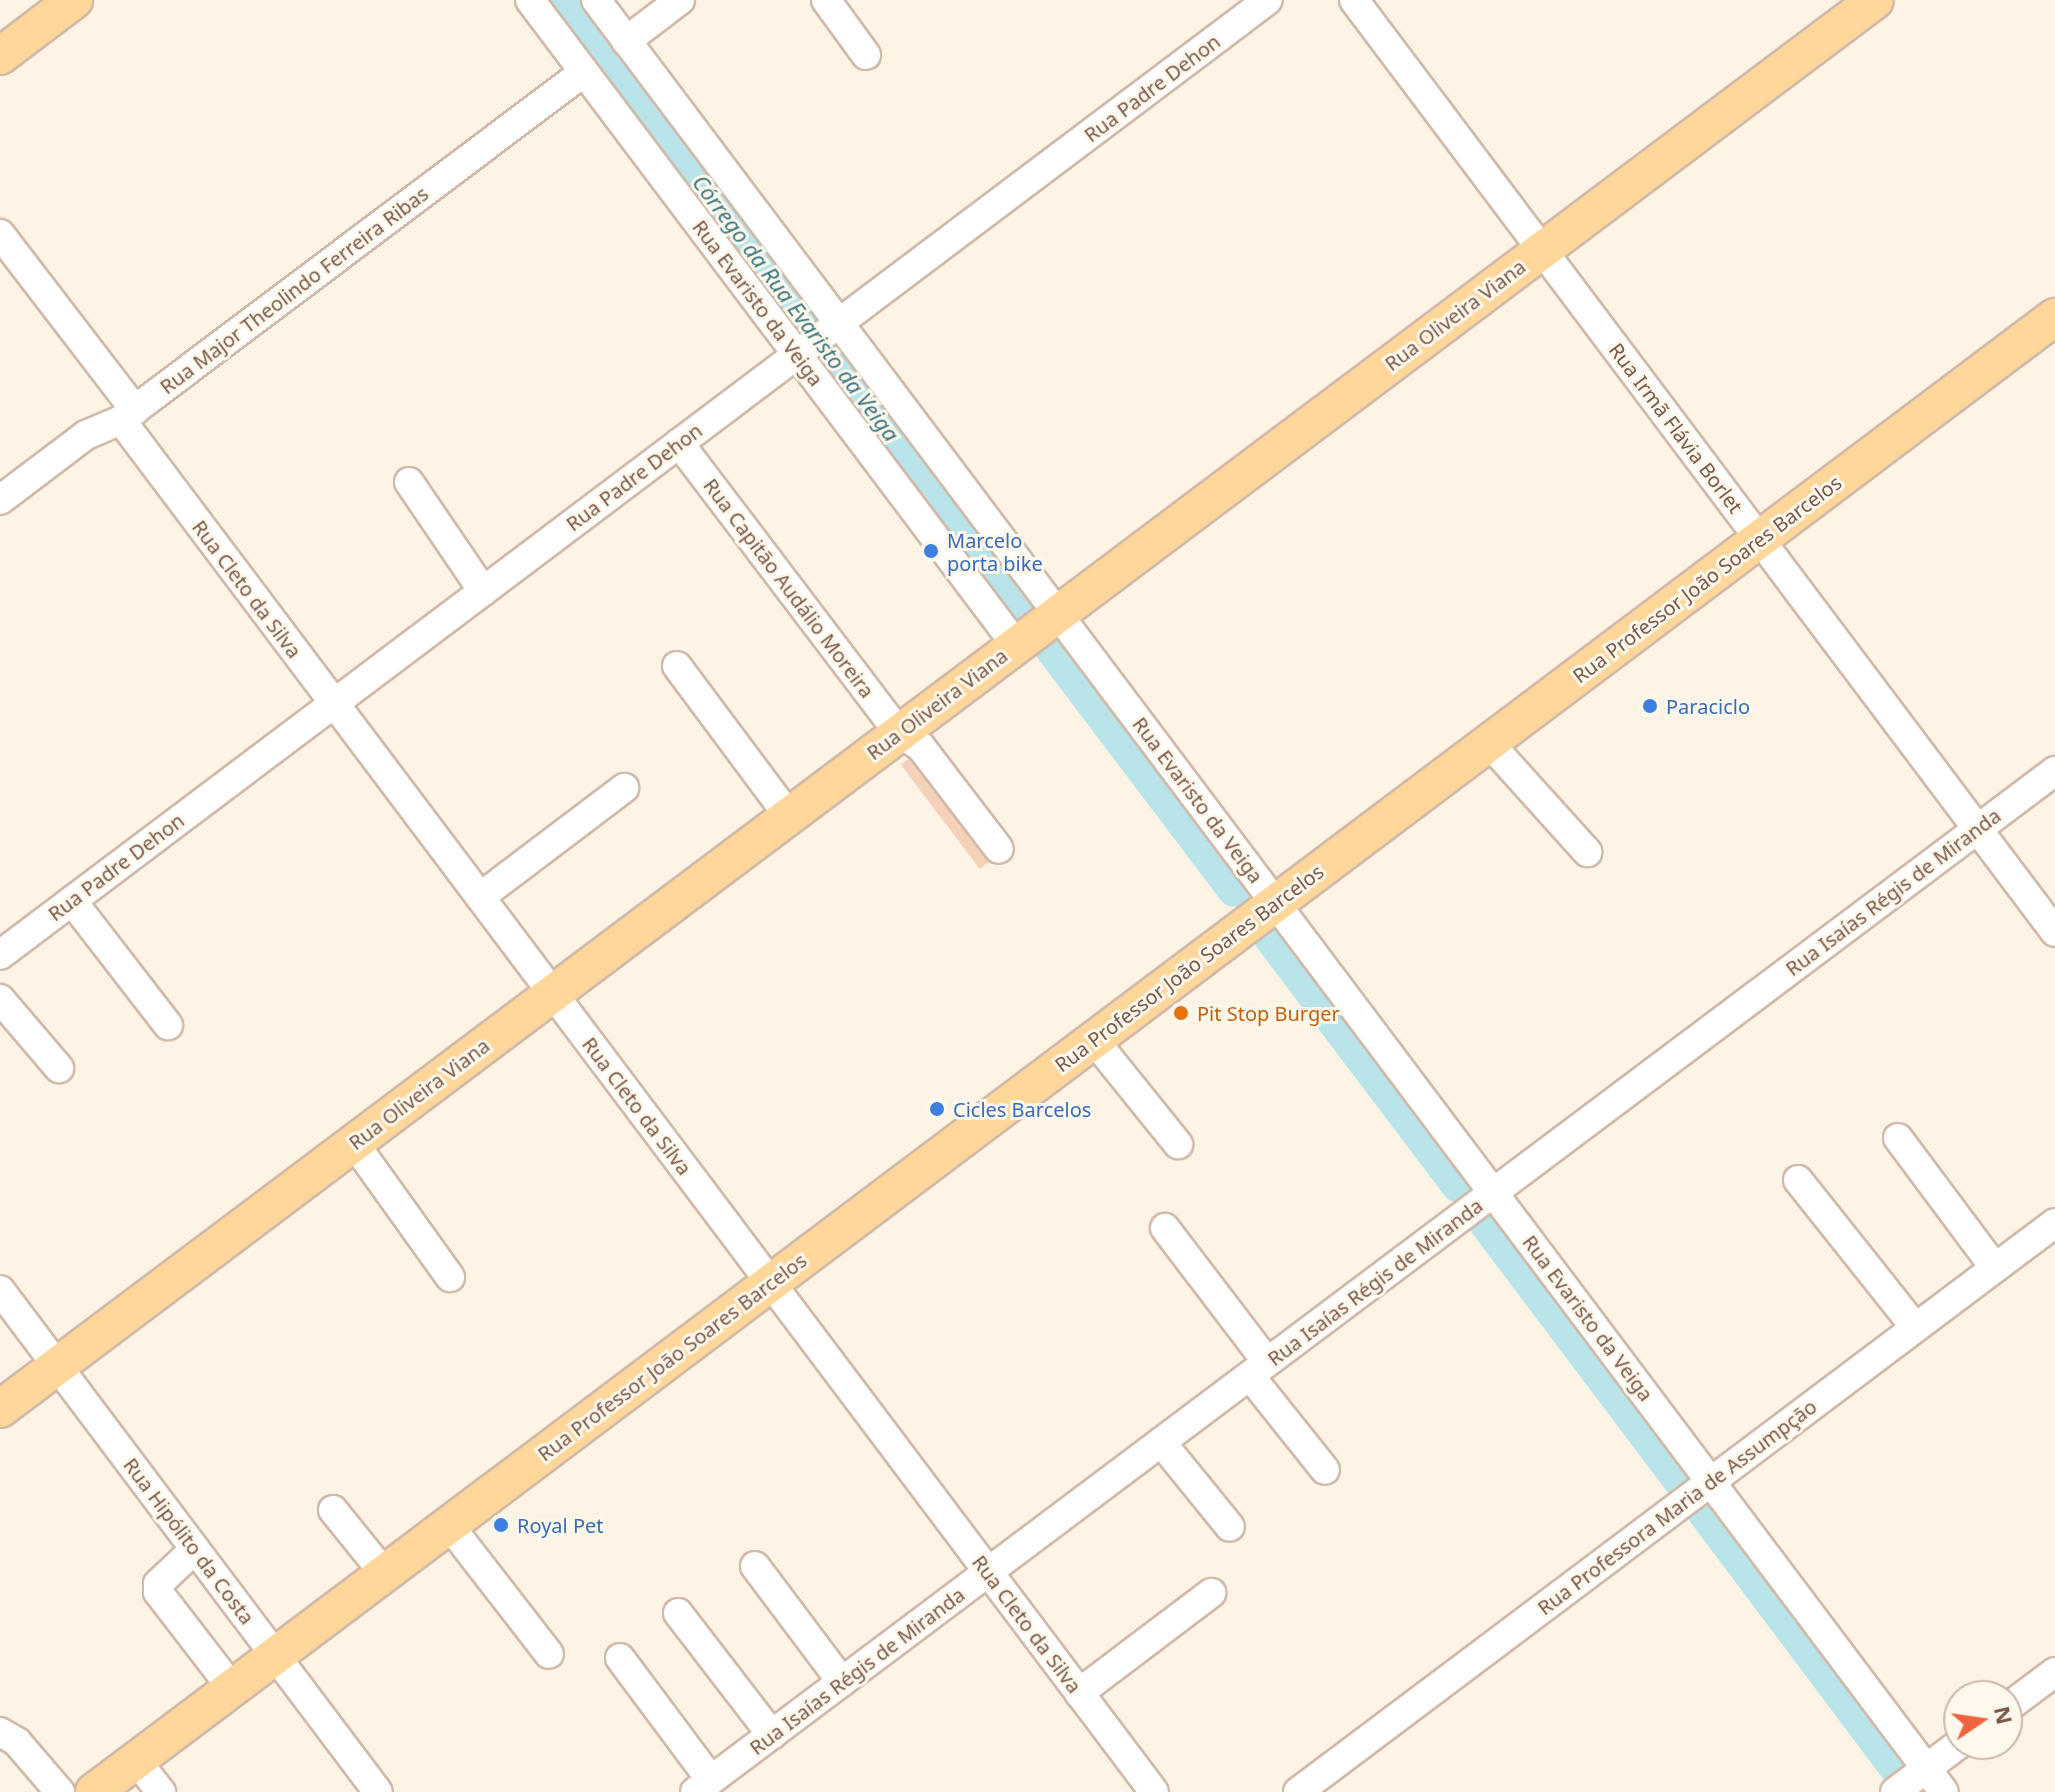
<!DOCTYPE html>
<meta charset="utf-8">
<style>
body{margin:0}
#map{position:relative;width:2055px;height:1792px;overflow:hidden;background:#fef4e5;font-family:"Noto Sans",sans-serif}
div>[style]{position:absolute}
.river>*{height:34px;margin:-17px;padding:0 17px;transform-origin:17px;border-radius:17px;background:#b8e4ea}
.building>*{inset:0;background:#f6d1ba;transform-origin:0 0}
.roads{filter:drop-shadow(2px 0 #d1baaa) drop-shadow(-2px 0 #d1baaa) drop-shadow(0 2px #d1baaa) drop-shadow(0 -2px #d1baaa)}
.minor>*{height:28px;margin:-14px;padding:0 14px;transform-origin:14px;border-radius:14px;background:#fff}
.major>*{height:36px;margin:-18px;padding:0 18px;transform-origin:18px;border-radius:18px;background:#ffd79b}
.dots>*{width:22px;height:22px;translate:-50% -50%;box-sizing:border-box;border:4px solid #fff8ed;border-radius:50%}
span{translate:-50% -50%;white-space:nowrap;text-align:center;line-height:1.15;-webkit-text-stroke:6px #fff8ed;paint-order:stroke}
.street-label{font-size:20px;color:#7a5848}
.shop-label{font-size:20px;color:#366cbe}
.left{translate:0 -50%;text-align:left}
.food-label{font-size:20px;color:#c56008}
.water-label{font-size:22px;color:#3a7781;font-style:italic}
.north{position:absolute;left:1943px;top:1680px;width:80px;height:80px;box-sizing:border-box;background:#fff8ed;border:2px solid #cab8ab;border-radius:50%;rotate:77deg;font-size:22px;font-weight:700;line-height:32px;text-align:center;color:#7a5848}
.north::after{content:'';display:block;margin:auto;width:28px;height:36px;background:#f26340;clip-path:polygon(50% 0,100% 100%,50% 72%,0 100%)}
</style>
<div id="map">
<div class="river">
<i style="left:565px;top:0;width:770px;rotate:53.13deg"></i>
<i style="left:1049px;top:645px;width:307px;rotate:52.9deg"></i>
<i style="left:1271px;top:938px;width:310px;rotate:52.9deg"></i>
<i style="left:1482px;top:1218px;width:326px;rotate:53deg"></i>
<i style="left:1704px;top:1512px;width:350px;rotate:53.1deg"></i>
</div>
<div class="building">
<i style="left:920px;top:750px;width:131px;height:24px;rotate:53deg"></i>
</div>
<div class="roads">
<div class="minor">
<i style="left:530px;top:0;width:808px;rotate:53deg"></i>
<i style="left:596px;top:0;width:2242px;rotate:53.05deg"></i>
<i style="left:826px;top:0;width:68px;rotate:54deg"></i>
<i style="left:1354px;top:0;width:1166px;rotate:53.05deg"></i>
<i style="left:626px;top:41px;width:68px;rotate:-37.2deg"></i>
<i style="left:0;top:234px;width:222px;rotate:52.5deg"></i>
<i style="left:121px;top:420px;width:1717px;rotate:53.02deg"></i>
<i style="left:679px;top:443px;width:364px;rotate:52.8deg"></i>
<i style="left:899px;top:733px;width:26px;rotate:32deg"></i>
<i style="left:921px;top:747px;width:128px;rotate:52.6deg"></i>
<i style="left:409px;top:482px;width:132px;rotate:55.8deg"></i>
<i style="left:0;top:500px;width:108px;rotate:-37.1deg"></i>
<i style="left:86px;top:435px;width:38px;rotate:-23deg"></i>
<i style="left:121px;top:420px;width:579px;rotate:-36.93deg"></i>
<i style="left:677px;top:666px;width:187px;rotate:53.3deg"></i>
<i style="left:1489px;top:743px;width:147px;rotate:48deg"></i>
<i style="left:480px;top:897px;width:181px;rotate:-37.1deg"></i>
<i style="left:72px;top:901px;width:157px;rotate:52.3deg"></i>
<i style="left:0;top:955px;width:1587px;rotate:-36.99deg"></i>
<i style="left:0;top:999px;width:91px;rotate:49.5deg"></i>
<i style="left:1094px;top:1040px;width:134px;rotate:51.1deg"></i>
<i style="left:1898px;top:1138px;width:162px;rotate:53.3deg"></i>
<i style="left:354px;top:1143px;width:165px;rotate:54.4deg"></i>
<i style="left:1798px;top:1180px;width:188px;rotate:51.5deg"></i>
<i style="left:1165px;top:1228px;width:168px;rotate:52.7deg"></i>
<i style="left:0;top:1290px;width:628px;rotate:53.02deg"></i>
<i style="left:1250px;top:1376px;width:120px;rotate:51.4deg"></i>
<i style="left:1161px;top:1442px;width:109px;rotate:50.9deg"></i>
<i style="left:333px;top:1510px;width:81px;rotate:51deg"></i>
<i style="left:449px;top:1525px;width:163px;rotate:52.2deg"></i>
<i style="left:195px;top:1549px;width:51px;rotate:136.6deg"></i>
<i style="left:158px;top:1584px;width:8px;rotate:90deg"></i>
<i style="left:158px;top:1592px;width:121px;rotate:52.4deg"></i>
<i style="left:755px;top:1566px;width:145px;rotate:53.1deg"></i>
<i style="left:678px;top:1613px;width:154px;rotate:52.4deg"></i>
<i style="left:620px;top:1658px;width:152px;rotate:53.3deg"></i>
<i style="left:1079px;top:1693px;width:166px;rotate:-37.1deg"></i>
<i style="left:2007px;top:1708px;width:60px;rotate:-36.9deg"></i>
<i style="left:0;top:1732px;width:20px;rotate:30deg"></i>
<i style="left:17px;top:1742px;width:66px;rotate:49.3deg"></i>
<i style="left:136px;top:1760px;width:41px;rotate:52deg"></i>
<i style="left:695px;top:1792px;width:1701px;rotate:-36.9deg"></i>
<i style="left:1298px;top:1792px;width:947px;rotate:-36.93deg"></i>
<i style="left:1895px;top:1792px;width:80px;rotate:-36.9deg"></i>
</div>
<div class="major">
<i style="left:0;top:56px;width:93px;rotate:-37.1deg"></i>
<i style="left:0;top:1409px;width:2345px;rotate:-36.92deg"></i>
<i style="left:94px;top:1792px;width:2454px;rotate:-36.95deg"></i>
</div>
</div>
<div class="dots">
<i style="left:931px;top:551px;background:#3f7fe0"></i>
<i style="left:1650px;top:706px;background:#3f7fe0"></i>
<i style="left:1181px;top:1013px;background:#e8710a"></i>
<i style="left:937px;top:1109px;background:#3f7fe0"></i>
<i style="left:501px;top:1525px;background:#3f7fe0"></i>
</div>
<div class="street-label">
<span style="left:1152px;top:88px;rotate:-37deg">Rua Padre Dehon</span>
<span style="left:294px;top:290px;rotate:-37deg">Rua Major Theolindo Ferreira Ribas</span>
<span style="left:758px;top:303px;rotate:53deg">Rua Evaristo da Veiga</span>
<span style="left:1455px;top:315px;rotate:-37deg">Rua Oliveira Viana</span>
<span style="left:1676px;top:428px;rotate:53deg">Rua Irmã Flávia Borlet</span>
<span style="left:634px;top:477px;rotate:-37deg">Rua Padre Dehon</span>
<span style="left:1707px;top:579px;rotate:-37deg">Rua Professor João Soares Barcelos</span>
<span style="left:789px;top:588px;rotate:53deg">Rua Capitão Audálio Moreira</span>
<span style="left:247px;top:589px;rotate:53deg">Rua Cleto da Silva</span>
<span style="left:937px;top:704px;rotate:-37deg">Rua Oliveira Viana</span>
<span style="left:1198px;top:800px;rotate:53deg">Rua Evaristo da Veiga</span>
<span style="left:116px;top:867px;rotate:-37deg">Rua Padre Dehon</span>
<span style="left:1893px;top:892px;rotate:-37deg">Rua Isaías Régis de Miranda</span>
<span style="left:1189px;top:968px;rotate:-37deg">Rua Professor João Soares Barcelos</span>
<span style="left:419px;top:1094px;rotate:-37deg">Rua Oliveira Viana</span>
<span style="left:637px;top:1106px;rotate:53deg">Rua Cleto da Silva</span>
<span style="left:1375px;top:1282px;rotate:-37deg">Rua Isaías Régis de Miranda</span>
<span style="left:1588px;top:1318px;rotate:53deg">Rua Evaristo da Veiga</span>
<span style="left:672px;top:1357px;rotate:-37deg">Rua Professor João Soares Barcelos</span>
<span style="left:1677px;top:1507px;rotate:-37deg">Rua Professora Maria de Assumpção</span>
<span style="left:189px;top:1541px;rotate:53deg">Rua Hipólito da Costa</span>
<span style="left:1027px;top:1624px;rotate:53deg">Rua Cleto da Silva</span>
<span style="left:857px;top:1671px;rotate:-37deg">Rua Isaías Régis de Miranda</span>
</div>
<div class="shop-label">
<span class="left" style="left:947px;top:552px">Marcelo<br>porta bike</span>
<span class="left" style="left:1666px;top:706px">Paraciclo</span>
<span class="left" style="left:953px;top:1109px">Cicles Barcelos</span>
<span class="left" style="left:517px;top:1525px">Royal Pet</span>
</div>
<div class="food-label">
<span class="left" style="left:1197px;top:1013px">Pit Stop Burger</span>
</div>
<div class="water-label">
<span style="left:796px;top:308px;rotate:53deg">Córrego da Rua Evaristo da Veiga</span>
</div>
<div class="north">N</div>
</div>
